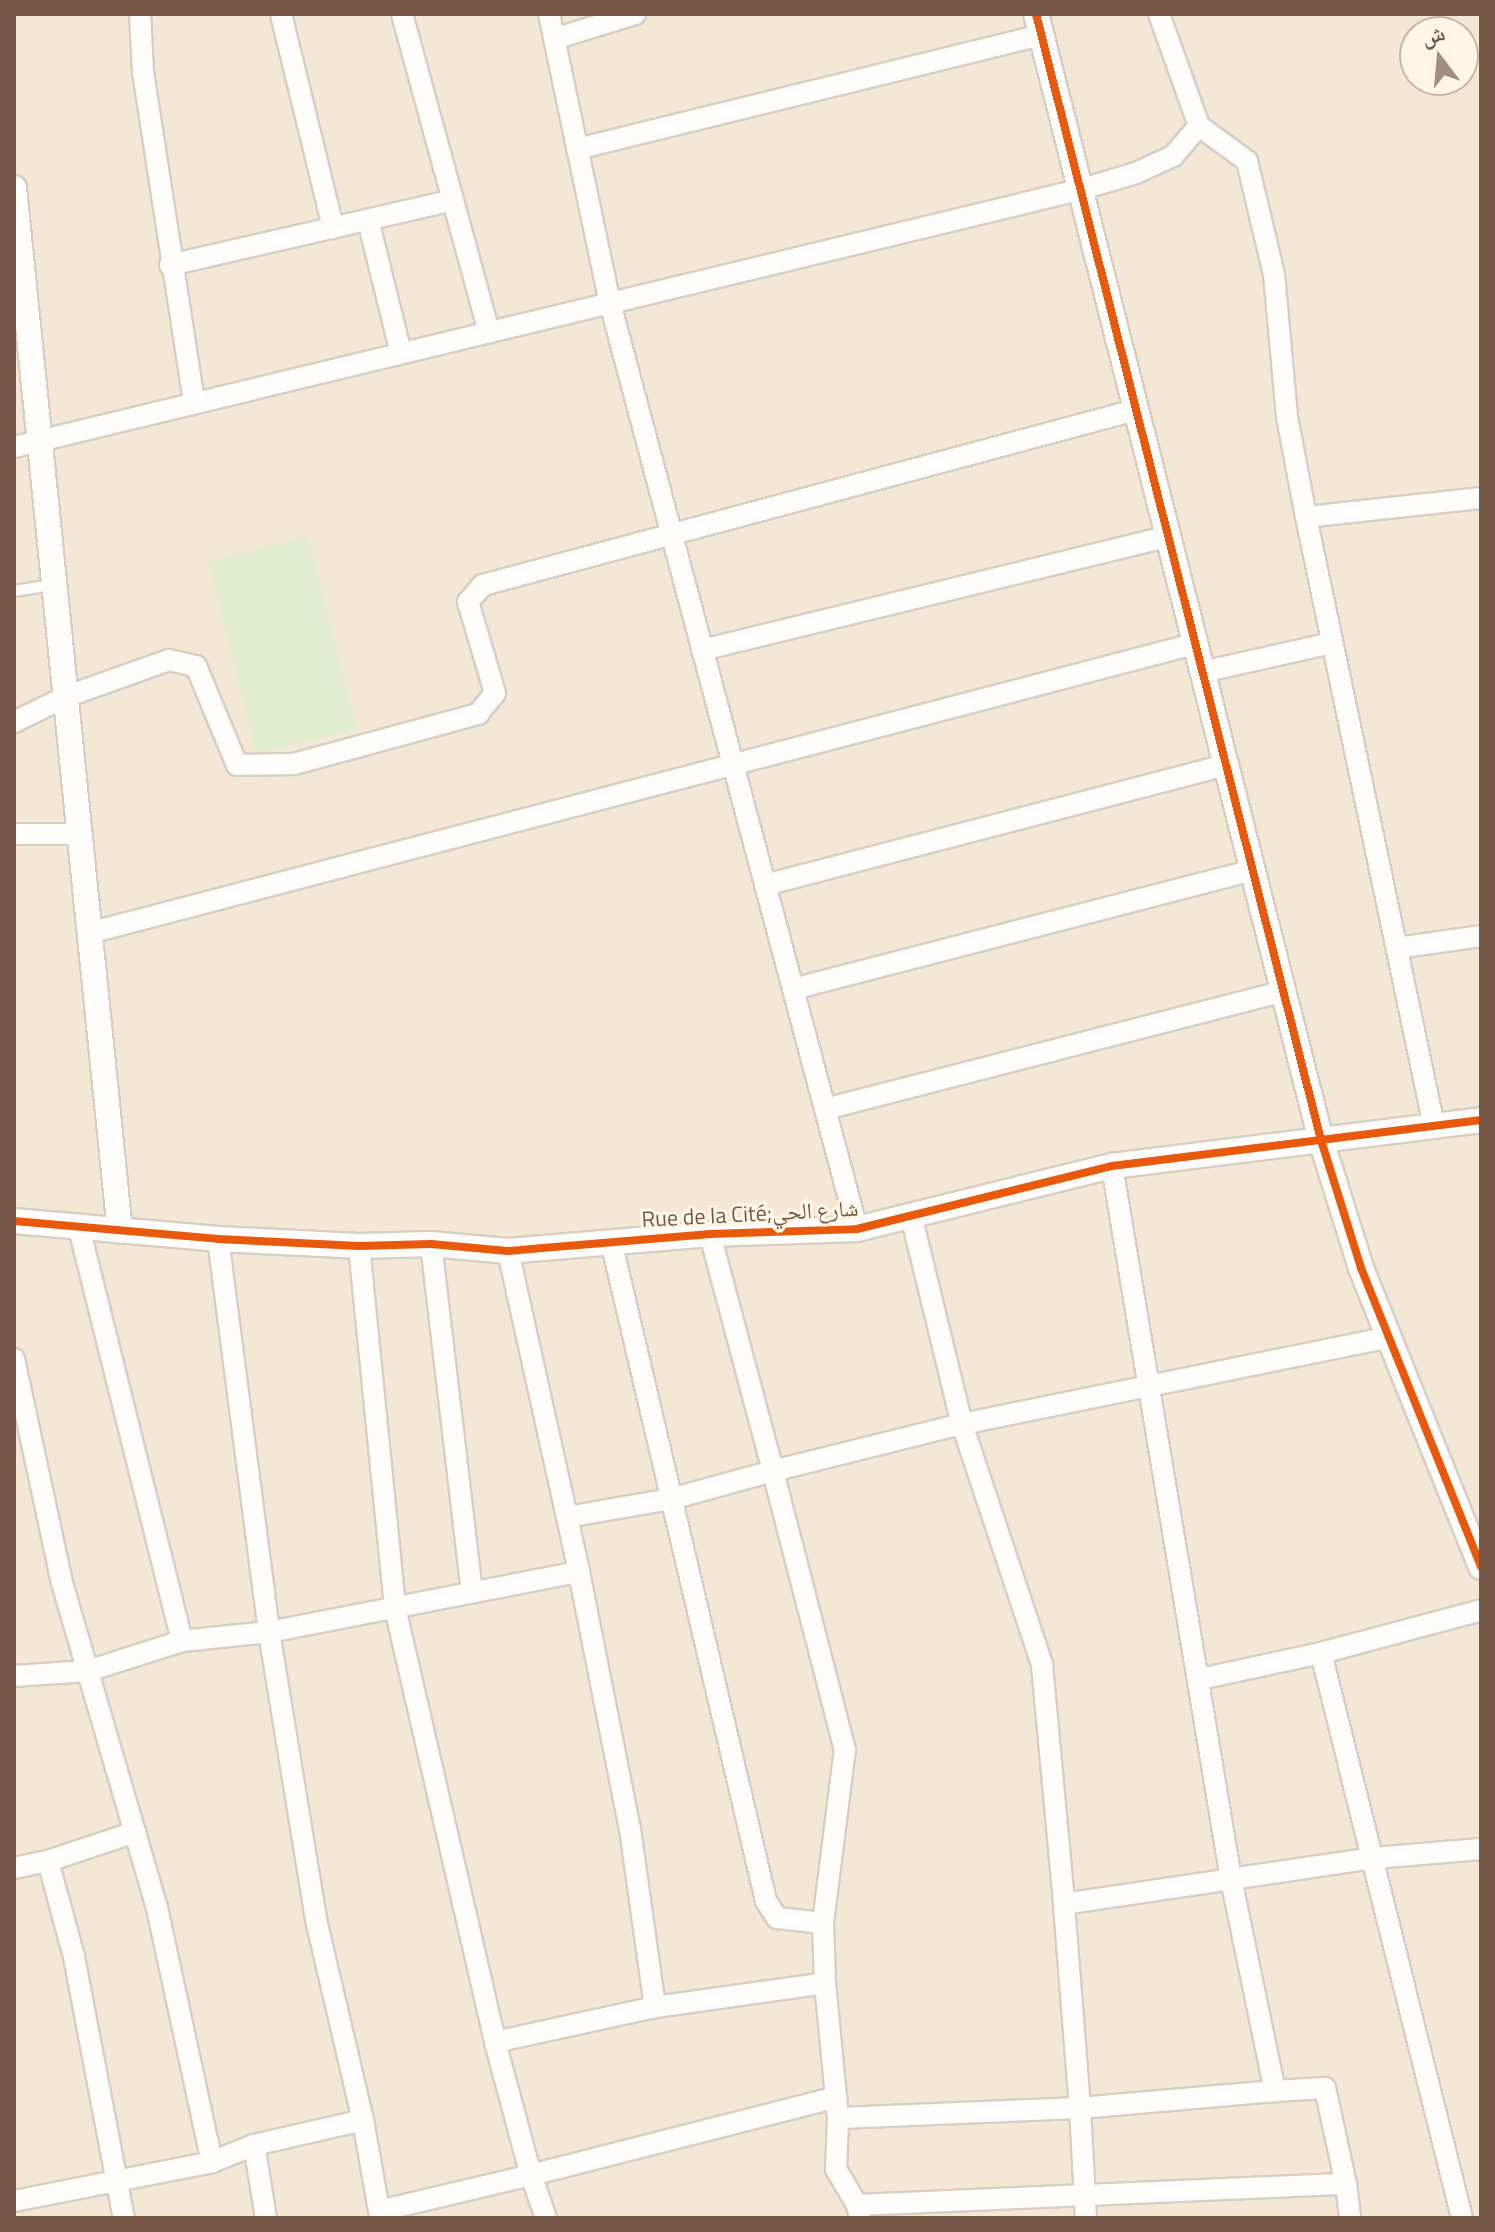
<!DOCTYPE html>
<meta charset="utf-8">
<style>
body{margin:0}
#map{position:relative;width:1495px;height:2232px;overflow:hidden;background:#f7f1e6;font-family:"Titillium Web","Noto Naskh Arabic",sans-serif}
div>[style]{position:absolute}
.residential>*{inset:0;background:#f3e7d6}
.green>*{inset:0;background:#e2eed0;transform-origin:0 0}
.roads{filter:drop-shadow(2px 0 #d8cec4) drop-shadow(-2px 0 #d8cec4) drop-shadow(0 2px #d8cec4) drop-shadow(0 -2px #d8cec4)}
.service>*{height:10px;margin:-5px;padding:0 5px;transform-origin:5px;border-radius:5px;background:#fefdfb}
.minor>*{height:20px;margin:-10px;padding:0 10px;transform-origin:10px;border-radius:10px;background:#fefdfb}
.tertiary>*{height:24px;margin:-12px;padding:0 12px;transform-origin:12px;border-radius:12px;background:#fefdfb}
.cycleway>*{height:8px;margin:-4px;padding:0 4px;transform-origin:4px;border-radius:4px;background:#e8590c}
span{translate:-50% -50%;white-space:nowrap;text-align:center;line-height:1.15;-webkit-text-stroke:6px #fff6e7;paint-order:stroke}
.street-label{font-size:22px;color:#755746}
.frame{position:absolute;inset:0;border:16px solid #755746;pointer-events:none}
.north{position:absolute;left:1399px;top:16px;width:80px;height:80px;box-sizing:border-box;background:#fff6e7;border:2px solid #c8b6a7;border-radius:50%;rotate:344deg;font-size:22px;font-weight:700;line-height:32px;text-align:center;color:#755746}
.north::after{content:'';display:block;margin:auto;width:28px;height:36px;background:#a28d7e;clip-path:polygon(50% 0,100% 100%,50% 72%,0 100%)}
</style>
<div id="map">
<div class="residential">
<i style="clip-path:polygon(evenodd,14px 14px,1481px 14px,1481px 2218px,14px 2218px,14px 14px,1415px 32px,1463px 32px,1463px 80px,1415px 80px,1415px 32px)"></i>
</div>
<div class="green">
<i style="left:308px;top:536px;width:199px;height:103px;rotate:76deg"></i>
</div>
<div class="roads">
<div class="service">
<i style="left:14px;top:591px;width:39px;rotate:-9deg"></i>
</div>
<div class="minor">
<i style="left:140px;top:14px;width:58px;rotate:87deg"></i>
<i style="left:143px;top:72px;width:335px;rotate:81.2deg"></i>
<i style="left:281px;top:14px;width:220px;rotate:76.3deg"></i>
<i style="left:402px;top:14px;width:330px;rotate:74.7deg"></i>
<i style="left:549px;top:14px;width:295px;rotate:78.1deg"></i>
<i style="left:610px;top:303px;width:958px;rotate:75.06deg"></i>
<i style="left:1159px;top:14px;width:119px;rotate:70.3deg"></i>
<i style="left:1199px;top:126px;width:59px;rotate:36.1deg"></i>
<i style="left:1247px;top:161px;width:116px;rotate:76.6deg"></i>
<i style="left:1274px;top:274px;width:144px;rotate:84.8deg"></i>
<i style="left:1287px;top:417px;width:102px;rotate:79.2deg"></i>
<i style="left:1306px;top:517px;width:622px;rotate:78.13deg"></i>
<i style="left:554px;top:39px;width:85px;rotate:-17.2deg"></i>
<i style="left:577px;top:149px;width:478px;rotate:-13.8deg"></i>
<i style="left:368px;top:220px;width:137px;rotate:76.1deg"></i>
<i style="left:170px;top:265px;width:290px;rotate:-12.9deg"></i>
<i style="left:14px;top:447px;width:1096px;rotate:-13.57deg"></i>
<i style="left:1079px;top:190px;width:59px;rotate:-16.6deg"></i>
<i style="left:1136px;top:173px;width:41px;rotate:-24.7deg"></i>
<i style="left:1173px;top:156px;width:40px;rotate:-49deg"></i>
<i style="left:1306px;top:517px;width:176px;rotate:-6.2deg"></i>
<i style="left:702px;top:650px;width:479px;rotate:-13.7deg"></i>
<i style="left:1202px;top:672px;width:133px;rotate:-12.6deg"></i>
<i style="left:14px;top:722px;width:57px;rotate:-26.1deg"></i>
<i style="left:65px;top:697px;width:110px;rotate:-19.6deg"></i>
<i style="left:169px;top:660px;width:28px;rotate:13deg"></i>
<i style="left:196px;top:666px;width:107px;rotate:67.5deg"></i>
<i style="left:237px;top:765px;width:57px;rotate:-1deg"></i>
<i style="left:294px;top:764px;width:191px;rotate:-15.2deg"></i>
<i style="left:478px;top:714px;width:27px;rotate:-51deg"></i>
<i style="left:495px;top:693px;width:95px;rotate:-106.5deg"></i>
<i style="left:468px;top:602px;width:23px;rotate:-49deg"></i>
<i style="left:483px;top:585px;width:675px;rotate:-15.02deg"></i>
<i style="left:14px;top:834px;width:65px"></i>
<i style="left:765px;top:885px;width:476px;rotate:-14.6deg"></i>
<i style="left:89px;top:933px;width:1142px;rotate:-14.66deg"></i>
<i style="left:1397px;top:948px;width:85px;rotate:-8.1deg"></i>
<i style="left:793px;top:989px;width:474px;rotate:-14.5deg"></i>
<i style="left:825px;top:1109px;width:473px;rotate:-14.4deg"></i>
<i style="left:1112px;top:1166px;width:723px;rotate:80.52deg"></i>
<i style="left:1231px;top:1879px;width:145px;rotate:-8.4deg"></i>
<i style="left:1374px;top:1858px;width:107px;rotate:-4.8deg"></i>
<i style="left:911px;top:1215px;width:215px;rotate:76.3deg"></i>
<i style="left:962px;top:1424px;width:254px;rotate:71.6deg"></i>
<i style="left:1042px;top:1665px;width:240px;rotate:84.7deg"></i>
<i style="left:218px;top:1239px;width:396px;rotate:82.6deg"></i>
<i style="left:269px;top:1632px;width:296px;rotate:80.7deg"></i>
<i style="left:317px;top:1924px;width:201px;rotate:76.8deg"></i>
<i style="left:611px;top:1241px;width:678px;rotate:76.78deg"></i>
<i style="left:766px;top:1901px;width:20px;rotate:57deg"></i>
<i style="left:777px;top:1918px;width:46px;rotate:6.2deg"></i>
<i style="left:431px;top:1244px;width:351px;rotate:83.3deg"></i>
<i style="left:359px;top:1246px;width:364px;rotate:84.3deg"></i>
<i style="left:395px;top:1608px;width:445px;rotate:77deg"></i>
<i style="left:495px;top:2042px;width:138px;rotate:74.9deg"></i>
<i style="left:531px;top:2175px;width:315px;rotate:-14.3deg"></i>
<i style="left:508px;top:1251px;width:329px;rotate:77.5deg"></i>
<i style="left:14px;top:1359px;width:229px;rotate:77.9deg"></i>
<i style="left:62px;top:1583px;width:339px;rotate:73.7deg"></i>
<i style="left:157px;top:1908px;width:260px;rotate:77.8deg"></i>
<i style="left:567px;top:1517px;width:106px;rotate:-9.8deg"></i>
<i style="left:671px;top:1499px;width:106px;rotate:-15.4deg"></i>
<i style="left:773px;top:1471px;width:245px;rotate:-104.9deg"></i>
<i style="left:182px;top:1641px;width:87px;rotate:-5.9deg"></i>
<i style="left:269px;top:1632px;width:316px;rotate:-11deg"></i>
<i style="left:579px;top:1572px;width:262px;rotate:78.8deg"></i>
<i style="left:630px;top:1829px;width:180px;rotate:82deg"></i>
<i style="left:1321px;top:1653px;width:582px;rotate:75.99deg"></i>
<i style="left:14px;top:1676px;width:74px;rotate:-3.9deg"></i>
<i style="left:88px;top:1671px;width:99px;rotate:-17.7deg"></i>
<i style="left:182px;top:1641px;width:429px;rotate:-104deg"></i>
<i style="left:1200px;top:1679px;width:124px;rotate:-12.1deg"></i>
<i style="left:1321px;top:1653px;width:166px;rotate:-15deg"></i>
<i style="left:48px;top:1861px;width:99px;rotate:74.8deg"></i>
<i style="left:74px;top:1957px;width:266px;rotate:79.2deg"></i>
<i style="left:14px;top:1868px;width:35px;rotate:-12deg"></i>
<i style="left:48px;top:1861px;width:92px;rotate:-18.4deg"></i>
<i style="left:1231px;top:1879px;width:217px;rotate:78.3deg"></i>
<i style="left:1275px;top:2091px;width:196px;rotate:175deg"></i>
<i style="left:1080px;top:2108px;width:205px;rotate:-94.5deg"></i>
<i style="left:1064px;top:1904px;width:169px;rotate:-8.5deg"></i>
<i style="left:825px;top:1983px;width:60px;rotate:-91.9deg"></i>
<i style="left:823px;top:1923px;width:174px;rotate:-82.8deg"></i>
<i style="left:845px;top:1750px;width:288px;rotate:-104.5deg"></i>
<i style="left:773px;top:1471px;width:195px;rotate:-14deg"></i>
<i style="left:962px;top:1424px;width:436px;rotate:-11.5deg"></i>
<i style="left:495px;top:2042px;width:164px;rotate:-12.3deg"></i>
<i style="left:655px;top:2007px;width:172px;rotate:-8deg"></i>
<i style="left:825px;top:1983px;width:136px;rotate:84.5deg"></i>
<i style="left:838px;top:2118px;width:242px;rotate:-2.4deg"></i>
<i style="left:1080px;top:2108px;width:110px;rotate:86.9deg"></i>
<i style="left:1275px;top:2091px;width:50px;rotate:-3.4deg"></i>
<i style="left:1325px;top:2088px;width:98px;rotate:77.7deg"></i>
<i style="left:838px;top:2118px;width:51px;rotate:92.2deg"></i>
<i style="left:836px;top:2169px;width:42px;rotate:59.7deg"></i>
<i style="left:14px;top:2201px;width:202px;rotate:-11.1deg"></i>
<i style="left:212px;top:2162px;width:45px;rotate:-22deg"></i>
<i style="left:266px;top:2218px;width:74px;rotate:-99.3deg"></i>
<i style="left:254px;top:2145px;width:112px;rotate:-12.9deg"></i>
<i style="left:363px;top:2120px;width:92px;rotate:80deg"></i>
<i style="left:379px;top:2211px;width:156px;rotate:-13.3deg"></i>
<i style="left:531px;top:2175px;width:46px;rotate:70.8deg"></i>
<i style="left:860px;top:2218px;width:13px;rotate:-103deg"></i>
<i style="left:857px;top:2205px;width:489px;rotate:-2.5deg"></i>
<i style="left:1346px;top:2184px;width:34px;rotate:83deg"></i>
</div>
<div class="tertiary">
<i style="left:1036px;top:14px;width:1162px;rotate:75.8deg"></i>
<i style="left:1321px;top:1140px;width:134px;rotate:72.6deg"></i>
<i style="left:1361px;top:1268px;width:322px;rotate:68.1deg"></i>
<i style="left:14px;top:188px;width:1048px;rotate:84.2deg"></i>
<i style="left:14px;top:1221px;width:205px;rotate:5deg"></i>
<i style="left:218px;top:1239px;width:141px;rotate:2.8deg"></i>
<i style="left:359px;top:1246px;width:72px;rotate:-1.6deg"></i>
<i style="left:431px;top:1244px;width:77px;rotate:5.2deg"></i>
<i style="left:508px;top:1251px;width:203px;rotate:-4.8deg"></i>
<i style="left:710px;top:1234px;width:147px;rotate:-1.9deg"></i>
<i style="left:857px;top:1229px;width:263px;rotate:-13.9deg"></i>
<i style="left:1112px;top:1166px;width:372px;rotate:-7.1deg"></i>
</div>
</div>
<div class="cycleway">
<i style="left:1036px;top:14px;width:1162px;rotate:75.8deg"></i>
<i style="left:1321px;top:1140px;width:134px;rotate:72.6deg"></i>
<i style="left:1361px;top:1268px;width:322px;rotate:68.1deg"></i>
<i style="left:14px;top:1221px;width:205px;rotate:5deg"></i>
<i style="left:218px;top:1239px;width:141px;rotate:2.8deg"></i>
<i style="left:359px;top:1246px;width:72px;rotate:-1.6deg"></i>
<i style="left:431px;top:1244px;width:77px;rotate:5.2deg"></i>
<i style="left:508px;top:1251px;width:203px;rotate:-4.8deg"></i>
<i style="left:710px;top:1234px;width:147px;rotate:-1.9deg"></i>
<i style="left:857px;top:1229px;width:263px;rotate:-13.9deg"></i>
<i style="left:1112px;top:1166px;width:372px;rotate:-7.1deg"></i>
</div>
<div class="street-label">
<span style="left:750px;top:1214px;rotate:-3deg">Rue de la Cité;شارع الحي</span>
</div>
<div class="frame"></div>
<div class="north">ش</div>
</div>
